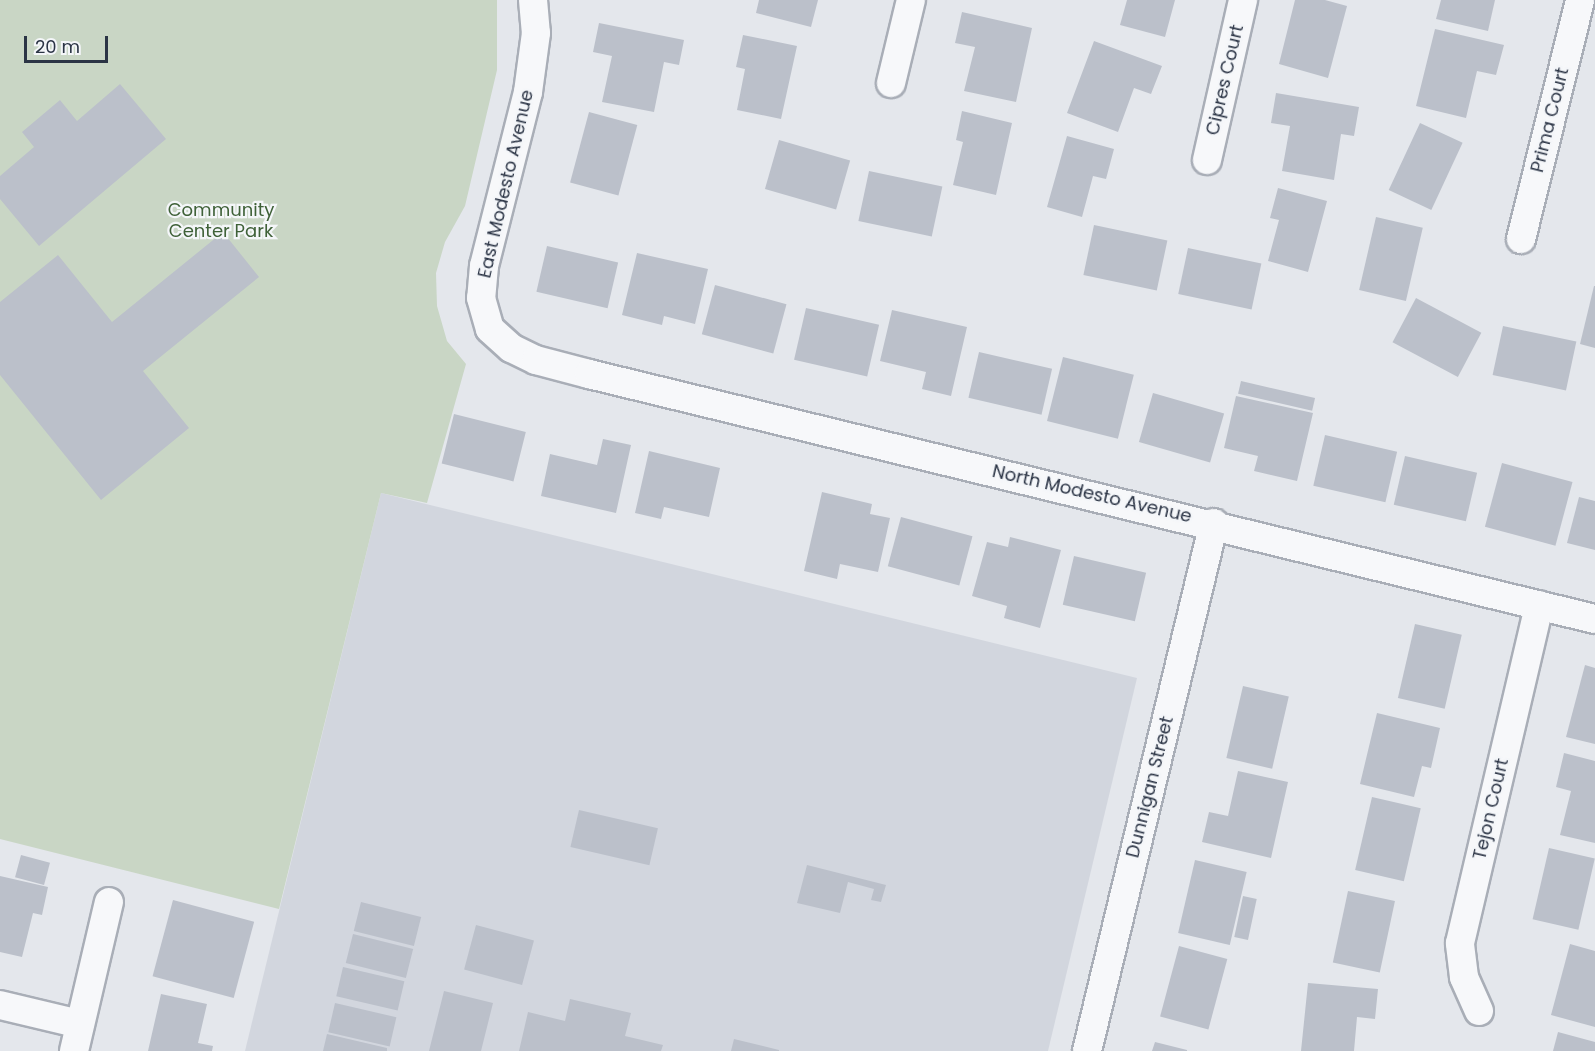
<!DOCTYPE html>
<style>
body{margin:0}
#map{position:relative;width:1595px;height:1051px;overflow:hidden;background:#e4e7ec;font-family:Poppins,sans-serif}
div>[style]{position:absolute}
.built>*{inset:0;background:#d2d6de}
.green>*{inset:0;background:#c9d6c5}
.building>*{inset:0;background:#bbc0ca;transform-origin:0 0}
.roads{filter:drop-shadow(2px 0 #a9aeb7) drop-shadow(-2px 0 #a9aeb7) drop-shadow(0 2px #a9aeb7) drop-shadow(0 -2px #a9aeb7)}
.minor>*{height:28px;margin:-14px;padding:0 14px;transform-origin:14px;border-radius:14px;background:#f7f8fa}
span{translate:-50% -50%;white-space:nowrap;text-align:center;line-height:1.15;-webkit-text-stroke:4.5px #f4f6f9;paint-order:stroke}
.street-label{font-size:18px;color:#2b3445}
.park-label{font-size:18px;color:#3f6138}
.scale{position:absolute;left:24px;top:36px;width:84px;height:27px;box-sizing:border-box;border:3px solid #2b3445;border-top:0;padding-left:8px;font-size:18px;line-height:21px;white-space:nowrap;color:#2b3445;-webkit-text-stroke:4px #f4f6f9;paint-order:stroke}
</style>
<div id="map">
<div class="built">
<i style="clip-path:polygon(381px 493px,1137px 678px,1048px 1051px,245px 1051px)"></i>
</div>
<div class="green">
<i style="clip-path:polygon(0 0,497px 0,497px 70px,465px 206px,445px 242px,436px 273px,437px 306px,447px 341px,466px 364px,427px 503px,381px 493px,279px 909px,0 839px)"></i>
</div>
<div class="building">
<i style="clip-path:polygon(759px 0,818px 0,811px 27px,756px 13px)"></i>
<i style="clip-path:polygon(1127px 0,1175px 0,1165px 37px,1120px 25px)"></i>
<i style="clip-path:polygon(1295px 0,1325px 0,1347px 6px,1328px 78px,1279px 64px)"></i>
<i style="clip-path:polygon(1441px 0,1495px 0,1488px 31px,1436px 19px)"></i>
<i style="clip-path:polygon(962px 12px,1032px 28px,1016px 102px,964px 91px,975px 47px,955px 43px)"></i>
<i style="clip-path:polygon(599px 23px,684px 40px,679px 65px,664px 62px,654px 112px,602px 102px,612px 56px,593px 52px)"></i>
<i style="clip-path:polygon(1435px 29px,1504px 45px,1496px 75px,1477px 71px,1466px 118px,1416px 106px)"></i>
<i style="clip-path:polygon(743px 35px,797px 46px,781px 119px,737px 110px,745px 69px,736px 67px)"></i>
<i style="clip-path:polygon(1094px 41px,1162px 66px,1151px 94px,1134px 88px,1118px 132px,1067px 113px)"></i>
<i style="clip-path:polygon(120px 84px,166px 139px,39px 246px,0 199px,0 176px,34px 147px,22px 132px,60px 100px,77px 121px)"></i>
<i style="clip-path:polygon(1276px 93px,1359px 107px,1354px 136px,1341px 134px,1334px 180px,1282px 171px,1290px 126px,1271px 123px)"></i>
<i style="clip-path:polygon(962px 111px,1012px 123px,996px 195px,953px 185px,963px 142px,956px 140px)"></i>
<i style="left:589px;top:112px;width:50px;height:73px;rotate:15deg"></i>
<i style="left:1420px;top:123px;width:47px;height:74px;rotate:25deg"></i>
<i style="clip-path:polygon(1067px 136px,1114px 149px,1106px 179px,1093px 176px,1082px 217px,1047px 207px)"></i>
<i style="left:779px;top:140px;width:74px;height:51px;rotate:16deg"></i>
<i style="left:869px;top:171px;width:75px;height:51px;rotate:12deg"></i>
<i style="clip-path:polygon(1278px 188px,1327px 201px,1308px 272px,1268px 261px,1279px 220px,1270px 218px)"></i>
<i style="left:1376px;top:217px;width:48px;height:75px;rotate:13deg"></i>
<i style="left:1094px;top:225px;width:75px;height:51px;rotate:12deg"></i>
<i style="clip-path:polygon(223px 232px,259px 277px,143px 371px,189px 428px,101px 500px,0 375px,0 302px,58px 255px,112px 322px)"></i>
<i style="left:547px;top:246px;width:73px;height:47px;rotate:13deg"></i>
<i style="left:1188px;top:248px;width:75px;height:47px;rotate:12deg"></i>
<i style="clip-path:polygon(637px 253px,708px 269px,695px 324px,664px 316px,662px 325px,622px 315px)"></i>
<i style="left:715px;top:285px;width:74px;height:51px;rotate:15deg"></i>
<i style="clip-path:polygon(1594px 286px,1595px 286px,1595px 348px,1580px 344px)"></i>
<i style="left:1416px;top:298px;width:74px;height:50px;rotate:28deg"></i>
<i style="left:806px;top:308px;width:75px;height:53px;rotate:13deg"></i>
<i style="clip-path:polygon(892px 310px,967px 327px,951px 396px,922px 389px,926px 372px,880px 361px)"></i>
<i style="left:1503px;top:326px;width:75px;height:50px;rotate:12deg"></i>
<i style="left:979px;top:352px;width:75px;height:47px;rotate:13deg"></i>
<i style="left:1063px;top:357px;width:73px;height:66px;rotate:14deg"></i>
<i style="left:1241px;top:381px;width:76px;height:13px;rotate:13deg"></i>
<i style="left:1153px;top:393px;width:74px;height:51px;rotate:16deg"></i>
<i style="clip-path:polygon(1236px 396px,1313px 413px,1297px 481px,1254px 471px,1258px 456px,1224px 448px)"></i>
<i style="left:454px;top:414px;width:74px;height:51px;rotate:14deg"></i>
<i style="left:1325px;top:435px;width:74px;height:52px;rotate:13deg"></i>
<i style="clip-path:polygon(603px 439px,631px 445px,616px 513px,541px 496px,550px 454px,597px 465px)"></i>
<i style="clip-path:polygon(649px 451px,720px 468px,709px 517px,664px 507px,661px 519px,635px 513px)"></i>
<i style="left:1405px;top:456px;width:74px;height:50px;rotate:13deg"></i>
<i style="left:1502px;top:463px;width:73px;height:66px;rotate:15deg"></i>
<i style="clip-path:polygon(822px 492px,872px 504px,870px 514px,890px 518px,878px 572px,840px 564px,837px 579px,804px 571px)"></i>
<i style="clip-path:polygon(1579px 497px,1595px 501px,1595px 550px,1567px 543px)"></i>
<i style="left:901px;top:517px;width:74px;height:51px;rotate:15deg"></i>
<i style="clip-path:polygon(1010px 537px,1061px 550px,1040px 628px,1004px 618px,1007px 606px,972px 596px,987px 542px,1008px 547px)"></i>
<i style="left:1074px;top:556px;width:74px;height:50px;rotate:13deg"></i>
<i style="left:1415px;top:624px;width:48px;height:76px;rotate:13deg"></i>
<i style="clip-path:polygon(1585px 665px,1595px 668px,1595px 744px,1566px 737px)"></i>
<i style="left:1243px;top:686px;width:47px;height:74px;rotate:13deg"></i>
<i style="clip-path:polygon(1377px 713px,1440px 728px,1431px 768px,1422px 766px,1414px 797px,1360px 784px)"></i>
<i style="clip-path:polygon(1564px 753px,1595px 761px,1595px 843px,1560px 835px,1571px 791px,1556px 787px)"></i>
<i style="clip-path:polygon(1238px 771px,1288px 782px,1271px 858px,1202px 842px,1209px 812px,1228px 816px)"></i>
<i style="left:1372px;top:797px;width:50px;height:75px;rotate:13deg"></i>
<i style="left:579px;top:810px;width:81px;height:38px;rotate:13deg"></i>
<i style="left:1549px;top:848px;width:47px;height:73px;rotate:13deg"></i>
<i style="left:21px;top:855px;width:30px;height:23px;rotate:15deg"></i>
<i style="left:1195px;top:860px;width:53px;height:75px;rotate:13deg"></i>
<i style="clip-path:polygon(807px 865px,886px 885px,881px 902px,871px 900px,874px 889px,848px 882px,840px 913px,797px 903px)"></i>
<i style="clip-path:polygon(0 876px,48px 887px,42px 915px,33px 913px,22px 957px,0 952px)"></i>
<i style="left:1348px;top:891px;width:48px;height:73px;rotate:12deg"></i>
<i style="left:1243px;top:896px;width:14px;height:42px;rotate:12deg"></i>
<i style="left:173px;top:900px;width:84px;height:79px;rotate:15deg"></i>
<i style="left:361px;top:902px;width:62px;height:30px;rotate:14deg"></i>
<i style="left:476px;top:925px;width:60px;height:46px;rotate:15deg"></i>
<i style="left:353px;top:934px;width:62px;height:30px;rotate:14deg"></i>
<i style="clip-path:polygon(1570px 944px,1595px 951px,1595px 1027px,1551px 1015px)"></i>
<i style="left:1179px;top:946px;width:50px;height:73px;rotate:15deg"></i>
<i style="left:343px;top:967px;width:63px;height:30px;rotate:13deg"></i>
<i style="clip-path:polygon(1308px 983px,1378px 989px,1375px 1019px,1357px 1017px,1354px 1051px,1301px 1051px)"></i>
<i style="clip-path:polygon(444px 991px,493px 1003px,481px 1051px,429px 1051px)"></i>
<i style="clip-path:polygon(161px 994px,207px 1004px,198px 1043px,213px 1046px,212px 1051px,148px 1051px)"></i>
<i style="clip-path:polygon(570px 999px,631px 1013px,625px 1036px,663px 1045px,661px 1051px,519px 1051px,528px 1012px,565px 1021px)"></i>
<i style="left:335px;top:1003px;width:63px;height:30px;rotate:13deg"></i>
<i style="clip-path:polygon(1558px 1032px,1595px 1042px,1595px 1051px,1553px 1051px)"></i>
<i style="clip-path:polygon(327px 1034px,387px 1048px,387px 1051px,323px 1051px)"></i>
<i style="clip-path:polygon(734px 1039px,779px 1050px,779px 1051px,731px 1051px)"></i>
<i style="clip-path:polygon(1155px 1042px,1187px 1050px,1187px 1051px,1152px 1051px)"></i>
</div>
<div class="roads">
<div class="minor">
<i style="left:533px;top:0;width:33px;rotate:85deg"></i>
<i style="left:536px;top:33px;width:60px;rotate:97.7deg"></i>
<i style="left:528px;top:92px;width:179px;rotate:104.2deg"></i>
<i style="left:484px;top:266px;width:32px;rotate:95deg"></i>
<i style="left:481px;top:298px;width:32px;rotate:74deg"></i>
<i style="left:490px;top:329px;width:28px;rotate:42deg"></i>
<i style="left:511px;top:348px;width:28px;rotate:26deg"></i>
<i style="left:536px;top:360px;width:55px;rotate:14.8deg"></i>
<i style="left:589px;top:374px;width:1035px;rotate:13.69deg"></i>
<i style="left:891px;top:83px;width:85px;rotate:-76.5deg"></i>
<i style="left:1207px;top:160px;width:164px;rotate:-77.3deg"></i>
<i style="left:1521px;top:239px;width:246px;rotate:-76.1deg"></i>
<i style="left:0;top:1005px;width:82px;rotate:13.4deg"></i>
<i style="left:1479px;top:1011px;width:37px;rotate:-114deg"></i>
<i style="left:1464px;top:977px;width:34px;rotate:-97deg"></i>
<i style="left:1460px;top:943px;width:347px;rotate:-76.8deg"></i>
<i style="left:74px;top:1051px;width:153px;rotate:-76.8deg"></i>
<i style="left:1087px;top:1051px;width:543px;rotate:-76.48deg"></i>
</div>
</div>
<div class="street-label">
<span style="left:1225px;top:80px;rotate:-77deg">Cipres Court</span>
<span style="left:1550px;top:120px;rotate:-76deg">Prima Court</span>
<span style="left:506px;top:184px;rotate:-77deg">East Modesto Avenue</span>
<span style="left:1092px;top:494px;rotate:13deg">North Modesto Avenue</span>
<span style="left:1150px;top:787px;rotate:-76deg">Dunnigan Street</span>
<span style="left:1491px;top:809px;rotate:-77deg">Tejon Court</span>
</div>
<div class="park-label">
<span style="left:221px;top:221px">Community<br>Center Park</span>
</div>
<div class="scale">20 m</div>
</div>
